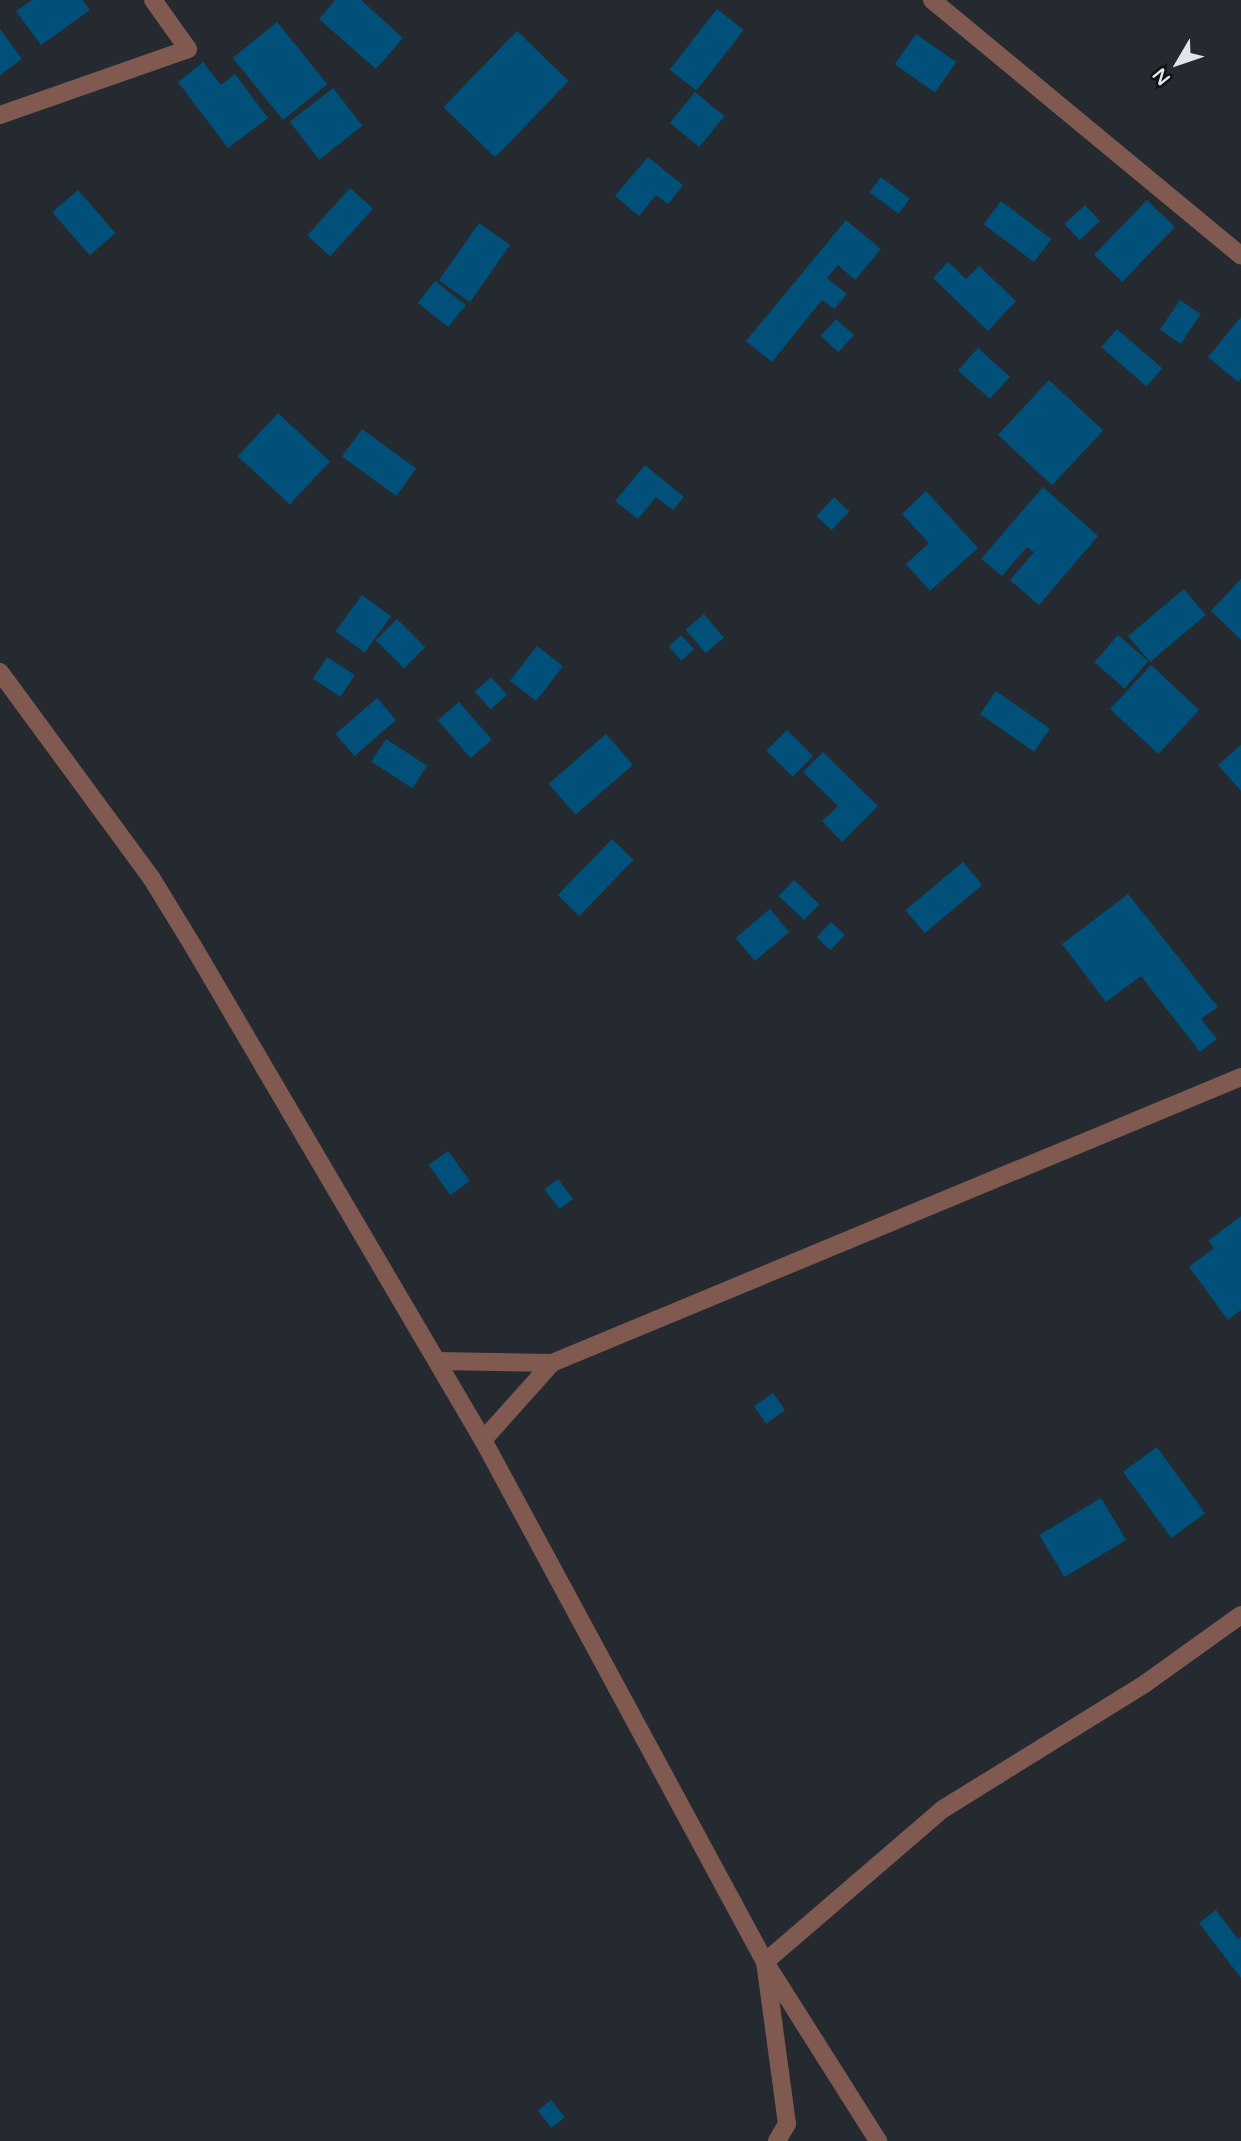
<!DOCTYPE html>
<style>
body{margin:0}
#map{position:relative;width:1241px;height:2141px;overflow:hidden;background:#242a2f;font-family:"Varela Round",sans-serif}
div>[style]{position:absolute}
.building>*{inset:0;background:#00507a;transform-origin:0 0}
.street>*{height:18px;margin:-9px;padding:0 9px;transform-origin:9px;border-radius:9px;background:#805951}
span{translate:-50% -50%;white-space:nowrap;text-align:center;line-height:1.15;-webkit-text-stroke:7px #0f1215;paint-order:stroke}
.north{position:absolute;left:1143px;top:28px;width:70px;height:70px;-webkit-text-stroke:5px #0f1215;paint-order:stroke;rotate:231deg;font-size:19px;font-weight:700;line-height:28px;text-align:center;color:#e1e5e9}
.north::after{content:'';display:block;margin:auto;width:24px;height:32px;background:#e1e5e9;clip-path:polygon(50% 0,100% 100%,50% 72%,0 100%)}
</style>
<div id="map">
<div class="building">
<i style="clip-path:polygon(32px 0,82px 0,90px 10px,41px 45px,16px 11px)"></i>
<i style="clip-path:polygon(335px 0,361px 0,403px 38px,376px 69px,319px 19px)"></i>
<i style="left:717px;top:9px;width:34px;height:77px;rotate:38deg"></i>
<i style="left:277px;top:22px;width:80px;height:57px;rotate:51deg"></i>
<i style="clip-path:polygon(0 29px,22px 59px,0 75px)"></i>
<i style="left:517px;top:31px;width:72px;height:106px;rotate:44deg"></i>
<i style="left:916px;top:34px;width:49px;height:37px;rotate:35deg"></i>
<i style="clip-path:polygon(203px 62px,221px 85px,235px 74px,268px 118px,228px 148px,178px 82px)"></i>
<i style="left:333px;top:88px;width:48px;height:55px;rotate:52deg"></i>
<i style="left:695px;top:92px;width:38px;height:40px;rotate:39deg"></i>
<i style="clip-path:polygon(648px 157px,683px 185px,668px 204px,656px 195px,639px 216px,615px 196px)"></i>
<i style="left:881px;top:177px;width:36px;height:19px;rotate:37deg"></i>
<i style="left:350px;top:188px;width:31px;height:64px;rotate:42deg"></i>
<i style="left:78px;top:190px;width:57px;height:34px;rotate:49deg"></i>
<i style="left:1147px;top:200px;width:39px;height:76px;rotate:44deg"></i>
<i style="left:1001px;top:201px;width:63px;height:29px;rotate:37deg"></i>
<i style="left:1085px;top:205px;width:22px;height:28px;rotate:47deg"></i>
<i style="clip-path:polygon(846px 220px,881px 249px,855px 280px,838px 265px,827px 278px,847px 294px,834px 309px,822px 300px,772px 362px,746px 341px)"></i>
<i style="left:479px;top:223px;width:38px;height:70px;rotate:35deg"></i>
<i style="clip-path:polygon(948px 262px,966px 279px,979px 266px,1016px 301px,988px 331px,933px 278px)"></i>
<i style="left:435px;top:281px;width:39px;height:28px;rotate:38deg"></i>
<i style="left:1180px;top:300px;width:25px;height:36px;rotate:34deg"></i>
<i style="clip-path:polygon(1241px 317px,1241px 378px,1238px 382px,1208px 357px)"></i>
<i style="left:836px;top:319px;width:24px;height:23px;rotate:42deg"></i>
<i style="left:1117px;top:329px;width:60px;height:24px;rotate:41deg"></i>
<i style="left:978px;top:348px;width:43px;height:30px;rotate:42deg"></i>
<i style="left:1049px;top:380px;width:74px;height:75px;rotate:43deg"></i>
<i style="left:278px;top:413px;width:71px;height:59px;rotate:43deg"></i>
<i style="left:362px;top:429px;width:67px;height:34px;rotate:36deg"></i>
<i style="clip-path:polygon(645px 465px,684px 497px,673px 510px,656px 497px,638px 519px,615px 501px)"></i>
<i style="clip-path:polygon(1043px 487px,1098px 536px,1039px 605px,1010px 580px,1034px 552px,1027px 547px,1002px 576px,981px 559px)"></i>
<i style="clip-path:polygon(926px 491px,978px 548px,930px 591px,906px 564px,929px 543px,902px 514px)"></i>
<i style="left:834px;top:497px;width:21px;height:26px;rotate:43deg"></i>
<i style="clip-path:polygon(1241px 579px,1241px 640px,1211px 611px)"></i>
<i style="left:1184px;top:589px;width:34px;height:73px;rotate:50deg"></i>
<i style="left:362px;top:595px;width:36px;height:45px;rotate:36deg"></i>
<i style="left:704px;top:614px;width:31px;height:24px;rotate:50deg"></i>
<i style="left:397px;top:619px;width:40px;height:30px;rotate:45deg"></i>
<i style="left:681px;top:635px;width:19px;height:17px;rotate:47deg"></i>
<i style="left:1118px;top:635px;width:40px;height:36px;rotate:41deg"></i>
<i style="left:537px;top:646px;width:33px;height:44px;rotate:38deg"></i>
<i style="left:327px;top:657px;width:33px;height:26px;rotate:33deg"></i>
<i style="left:1151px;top:665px;width:66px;height:60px;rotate:43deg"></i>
<i style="left:491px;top:677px;width:24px;height:22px;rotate:48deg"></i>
<i style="left:996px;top:691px;width:66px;height:28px;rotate:35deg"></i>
<i style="left:377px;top:698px;width:29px;height:55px;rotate:49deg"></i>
<i style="left:459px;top:702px;width:50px;height:28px;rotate:49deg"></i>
<i style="left:787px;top:730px;width:37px;height:29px;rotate:45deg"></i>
<i style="left:606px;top:734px;width:41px;height:76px;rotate:49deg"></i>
<i style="left:386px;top:739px;width:49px;height:27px;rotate:33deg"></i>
<i style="clip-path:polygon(1241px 745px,1241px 791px,1218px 765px)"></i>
<i style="clip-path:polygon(823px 752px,878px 806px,842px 842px,822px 821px,838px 806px,803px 772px)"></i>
<i style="left:612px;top:839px;width:30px;height:78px;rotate:44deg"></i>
<i style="left:963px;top:862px;width:30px;height:75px;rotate:50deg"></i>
<i style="left:794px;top:880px;width:35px;height:22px;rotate:44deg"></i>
<i style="clip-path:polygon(1128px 894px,1218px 1007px,1201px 1019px,1217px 1039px,1200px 1052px,1141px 976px,1106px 1002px,1062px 944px)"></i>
<i style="left:770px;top:909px;width:30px;height:45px;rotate:50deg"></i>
<i style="left:831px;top:922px;width:19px;height:21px;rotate:43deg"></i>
<i style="left:448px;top:1151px;width:37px;height:24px;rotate:54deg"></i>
<i style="left:558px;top:1179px;width:25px;height:17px;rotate:53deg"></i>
<i style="clip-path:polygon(1241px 1216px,1241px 1310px,1228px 1320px,1189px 1267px,1214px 1248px,1208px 1241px)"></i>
<i style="left:773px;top:1393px;width:21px;height:23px;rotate:55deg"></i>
<i style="left:1157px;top:1447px;width:82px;height:42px;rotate:54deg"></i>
<i style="left:1101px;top:1498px;width:49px;height:72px;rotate:59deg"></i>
<i style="clip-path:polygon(1216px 1910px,1238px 1939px,1241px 1937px,1241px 1978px,1199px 1923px)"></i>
<i style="left:551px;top:2100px;width:22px;height:17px;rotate:51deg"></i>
</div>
<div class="street">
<i style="left:932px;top:0;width:401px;rotate:39.6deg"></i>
<i style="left:0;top:115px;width:199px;rotate:-19.3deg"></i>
<i style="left:188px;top:49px;width:60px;rotate:-125.5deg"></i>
<i style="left:0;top:672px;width:257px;rotate:53.7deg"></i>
<i style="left:152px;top:879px;width:79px;rotate:58.5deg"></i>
<i style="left:193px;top:946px;width:573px;rotate:59.59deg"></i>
<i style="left:483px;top:1440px;width:593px;rotate:61.62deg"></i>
<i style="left:765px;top:1962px;width:212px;rotate:57.7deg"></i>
<i style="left:437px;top:1361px;width:115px;rotate:1deg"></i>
<i style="left:552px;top:1363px;width:746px;rotate:-22.54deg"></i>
<i style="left:483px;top:1440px;width:103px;rotate:-48.1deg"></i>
<i style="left:777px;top:2141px;width:20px;rotate:-60deg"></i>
<i style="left:787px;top:2124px;width:163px;rotate:-97.7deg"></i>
<i style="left:765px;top:1962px;width:235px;rotate:-40.7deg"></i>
<i style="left:943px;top:1809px;width:239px;rotate:-31.8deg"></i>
<i style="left:1146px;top:1683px;width:117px;rotate:-35.6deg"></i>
</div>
<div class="north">N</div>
</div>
